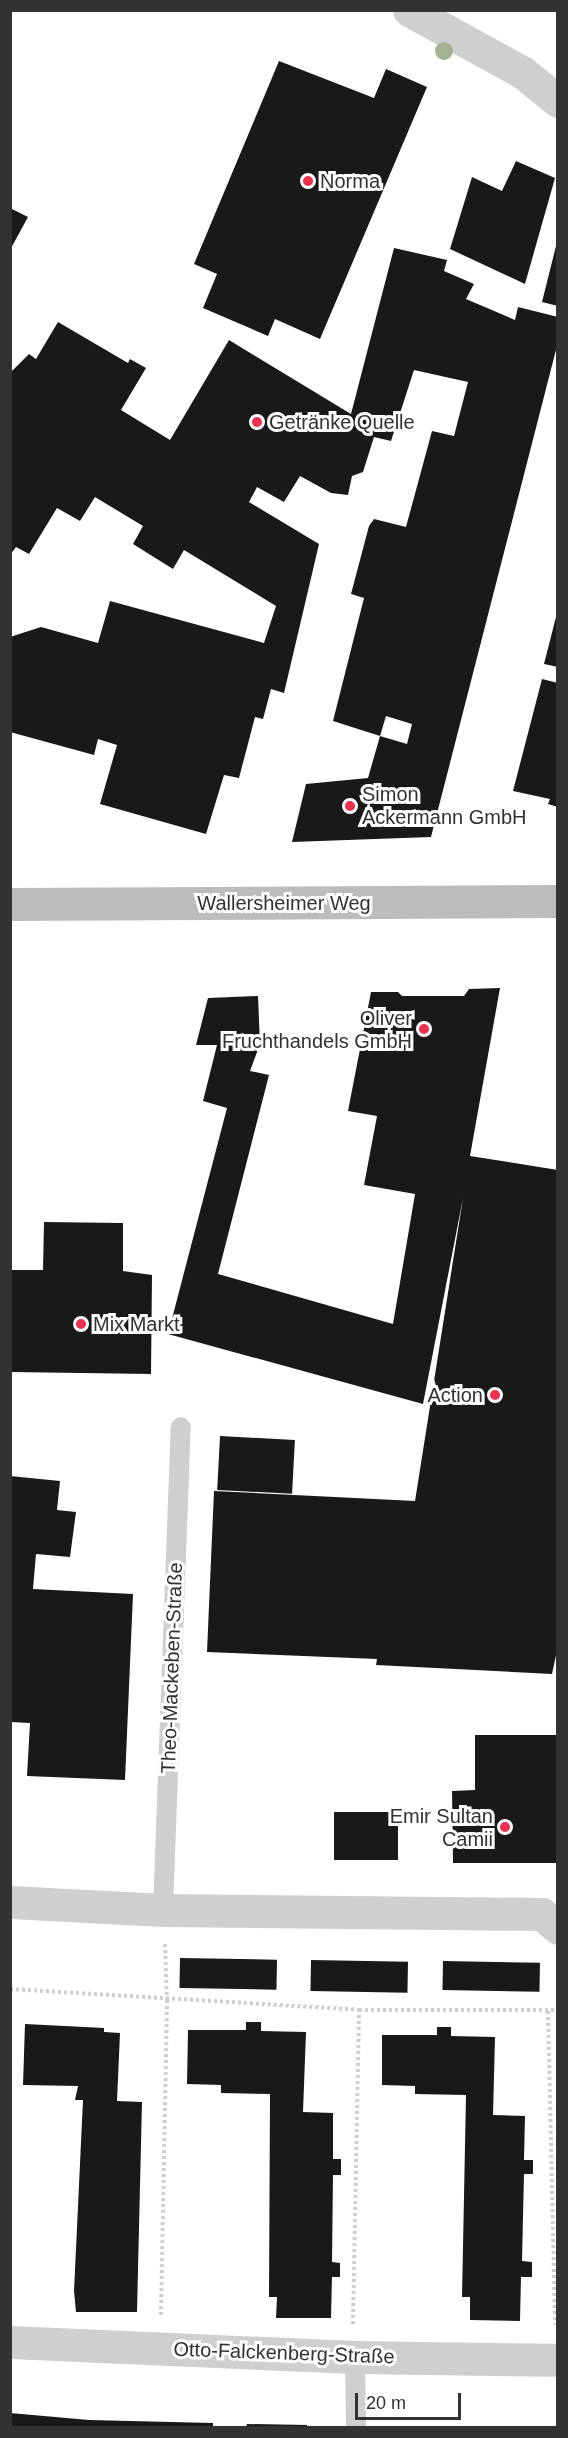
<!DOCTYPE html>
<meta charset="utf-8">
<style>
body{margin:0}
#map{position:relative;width:568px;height:2438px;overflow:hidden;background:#fff;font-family:Arial,sans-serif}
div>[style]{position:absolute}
.building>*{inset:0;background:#191919;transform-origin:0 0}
.path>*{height:4px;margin-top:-2px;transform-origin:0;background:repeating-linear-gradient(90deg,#cfcfcf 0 3px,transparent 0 6px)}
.lane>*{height:20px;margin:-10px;padding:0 10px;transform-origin:10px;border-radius:10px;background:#cfcfcf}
.street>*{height:33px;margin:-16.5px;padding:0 16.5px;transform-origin:16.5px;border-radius:16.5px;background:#cfcfcf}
.secondary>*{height:33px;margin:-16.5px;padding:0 16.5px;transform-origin:16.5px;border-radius:16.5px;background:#bcbcbc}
.trees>*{width:18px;height:18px;margin:-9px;border-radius:50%;background:#a4b194}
.dots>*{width:16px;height:16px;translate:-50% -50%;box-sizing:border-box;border:3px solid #fff;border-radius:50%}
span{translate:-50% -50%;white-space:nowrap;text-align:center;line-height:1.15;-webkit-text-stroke:6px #fff;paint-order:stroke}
.poi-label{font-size:20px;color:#323232}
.left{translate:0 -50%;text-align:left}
.right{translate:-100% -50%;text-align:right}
.street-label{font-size:20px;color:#323232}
.frame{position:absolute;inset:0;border:12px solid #323232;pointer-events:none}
.scale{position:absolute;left:355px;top:2393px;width:106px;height:27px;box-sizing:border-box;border:3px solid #323232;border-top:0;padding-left:8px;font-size:18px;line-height:21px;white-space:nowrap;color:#323232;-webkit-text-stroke:4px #fff;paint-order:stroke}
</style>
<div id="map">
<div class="building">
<i style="clip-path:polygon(279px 61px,374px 98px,386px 69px,427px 87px,320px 339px,275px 319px,268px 336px,203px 308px,217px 274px,194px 264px)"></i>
<i style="clip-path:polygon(516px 161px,555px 178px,525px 284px,450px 249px,472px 177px,502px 191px)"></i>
<i style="clip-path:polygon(10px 208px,28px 217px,10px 250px)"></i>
<i style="clip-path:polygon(557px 242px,558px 242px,558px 306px,542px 302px)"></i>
<i style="clip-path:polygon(394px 248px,447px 260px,444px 271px,474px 284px,466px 299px,515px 320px,518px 307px,558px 317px,558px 342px,431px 837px,292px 842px,306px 784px,368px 778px,380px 736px,407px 744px,412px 724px,386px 716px,380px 736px,333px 721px,364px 598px,351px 594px,369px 526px,374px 519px,406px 527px,432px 431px,454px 436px,468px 382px,414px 370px,391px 441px,374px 437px,363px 472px,352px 476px,348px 495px,331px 493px,300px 476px,284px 502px,257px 487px,249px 502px,319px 544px,284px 693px,271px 689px,263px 719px,255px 717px,239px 778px,224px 775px,206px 834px,100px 804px,117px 745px,98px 739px,94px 755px,10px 732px,10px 637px,41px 627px,98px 643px,110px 601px,264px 643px,276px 606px,184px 550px,173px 569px,133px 544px,143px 526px,95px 497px,80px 521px,57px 508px,29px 554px,16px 547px,10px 555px,10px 373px,29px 354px,36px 359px,58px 322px,128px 363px,130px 359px,146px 368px,121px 410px,170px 440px,229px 340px,351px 414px)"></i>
<i style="clip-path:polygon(557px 613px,558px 614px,558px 667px,544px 664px)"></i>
<i style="clip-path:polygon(542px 679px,558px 683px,558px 807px,548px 804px,550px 799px,513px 791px)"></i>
<i style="clip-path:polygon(500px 988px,470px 1156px,558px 1170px,558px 1646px,552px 1674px,376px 1665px,377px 1659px,207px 1652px,214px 1491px,415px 1501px,463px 1198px,423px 1404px,168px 1334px,227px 1108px,203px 1101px,217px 1045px,196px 1045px,208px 998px,258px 996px,260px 1044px,250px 1071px,269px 1075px,218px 1274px,393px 1324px,415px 1194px,364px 1185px,377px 1116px,348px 1111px,371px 992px,398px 992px,402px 996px,464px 996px,469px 989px)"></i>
<i style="clip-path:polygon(44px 1222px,123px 1223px,123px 1271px,152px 1275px,151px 1374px,10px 1372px,10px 1270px,43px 1270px)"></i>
<i style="left:220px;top:1436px;width:75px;height:54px;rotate:3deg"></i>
<i style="clip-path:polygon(10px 1476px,60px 1481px,57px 1510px,76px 1512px,70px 1557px,36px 1554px,33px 1589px,133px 1594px,125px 1780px,27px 1776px,30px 1723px,10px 1722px)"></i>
<i style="clip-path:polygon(475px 1735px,558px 1735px,558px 1863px,453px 1863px,452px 1791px,475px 1790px)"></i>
<i style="left:334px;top:1812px;width:64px;height:48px"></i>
<i style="left:180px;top:1958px;width:97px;height:30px;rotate:1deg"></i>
<i style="left:311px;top:1960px;width:97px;height:31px;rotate:1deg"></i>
<i style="left:443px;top:1961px;width:97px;height:29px;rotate:1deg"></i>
<i style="clip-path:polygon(246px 2022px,261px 2022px,261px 2031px,306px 2032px,303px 2112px,333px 2113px,333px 2159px,341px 2159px,341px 2175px,333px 2175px,332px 2262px,340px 2263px,340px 2277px,332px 2277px,331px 2318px,276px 2318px,277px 2297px,269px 2297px,270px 2094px,221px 2093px,221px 2085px,187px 2084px,188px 2030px,246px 2030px)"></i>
<i style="clip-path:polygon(25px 2024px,104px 2028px,104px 2032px,120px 2033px,117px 2101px,142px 2102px,137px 2312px,76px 2312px,74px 2291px,83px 2100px,75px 2100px,78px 2086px,23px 2085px)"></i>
<i style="clip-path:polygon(437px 2027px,451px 2027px,451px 2036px,495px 2037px,493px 2115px,525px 2116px,524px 2160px,533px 2160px,533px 2174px,524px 2174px,522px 2261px,532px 2262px,532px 2277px,521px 2277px,520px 2321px,470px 2320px,470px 2297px,462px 2297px,466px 2095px,415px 2094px,415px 2086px,382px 2085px,382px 2035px,437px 2035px)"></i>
<i style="clip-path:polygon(10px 2413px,89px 2420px,213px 2423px,213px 2428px,10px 2428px)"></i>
<i style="clip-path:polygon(247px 2424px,307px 2425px,307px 2428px,246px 2428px)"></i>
</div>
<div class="path">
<i style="left:10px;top:1989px;width:350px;rotate:3.4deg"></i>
<i style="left:359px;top:2010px;width:199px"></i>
<i style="left:548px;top:2011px;width:314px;rotate:88.7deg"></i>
<i style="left:161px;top:2315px;width:314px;rotate:-88.9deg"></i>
<i style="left:167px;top:2001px;width:57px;rotate:-92deg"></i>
<i style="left:353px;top:2324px;width:314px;rotate:-88.9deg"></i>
</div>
<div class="lane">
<i style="left:163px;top:1910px;width:483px;rotate:-87.9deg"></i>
<i style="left:355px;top:2357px;width:71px;rotate:89.2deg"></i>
</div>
<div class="street">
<i style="left:409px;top:10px;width:129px;rotate:28.8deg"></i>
<i style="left:522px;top:72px;width:46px;rotate:38.9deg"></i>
<i style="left:10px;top:1902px;width:153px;rotate:3deg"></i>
<i style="left:163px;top:1910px;width:379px;rotate:0.6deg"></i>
<i style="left:542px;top:1914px;width:21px;rotate:41deg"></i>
<i style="left:10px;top:2342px;width:345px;rotate:2.5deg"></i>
<i style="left:355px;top:2357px;width:203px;rotate:0.8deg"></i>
</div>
<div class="secondary">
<i style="left:10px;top:904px;width:548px;rotate:-0.31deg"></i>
</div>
<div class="trees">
<i style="left:444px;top:51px"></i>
</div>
<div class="dots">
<i style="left:308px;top:181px;background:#ed304f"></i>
<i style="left:257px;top:422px;background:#ed304f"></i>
<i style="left:350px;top:806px;background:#ed304f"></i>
<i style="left:424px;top:1029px;background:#ed304f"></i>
<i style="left:81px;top:1324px;background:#ed304f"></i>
<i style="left:495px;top:1395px;background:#ed304f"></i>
<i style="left:505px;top:1827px;background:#ed304f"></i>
</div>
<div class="poi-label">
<span class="left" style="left:320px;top:181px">Norma</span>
<span class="left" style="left:269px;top:422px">Getränke Quelle</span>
<span class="left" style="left:362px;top:806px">Simon<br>Ackermann GmbH</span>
<span class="right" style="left:412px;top:1030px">Oliver<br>Fruchthandels GmbH</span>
<span class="left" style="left:93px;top:1324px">Mix Markt</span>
<span class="right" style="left:483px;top:1395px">Action</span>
<span class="right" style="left:493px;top:1828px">Emir Sultan<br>Camii</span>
</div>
<div class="street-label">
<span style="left:284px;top:903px">Wallersheimer Weg</span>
<span style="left:172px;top:1668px;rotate:-88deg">Theo-Mackeben-Straße</span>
<span style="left:284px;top:2353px;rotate:2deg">Otto-Falckenberg-Straße</span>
</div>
<div class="frame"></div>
<div class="scale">20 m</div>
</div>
